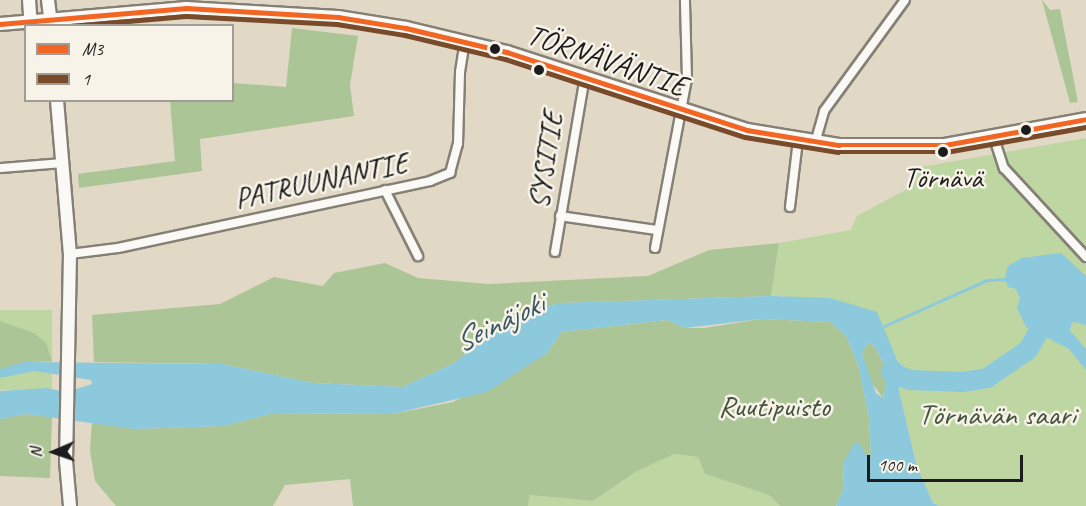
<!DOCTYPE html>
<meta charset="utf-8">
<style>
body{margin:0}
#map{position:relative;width:1086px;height:506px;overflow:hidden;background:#e1d8c5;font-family:Caveat,sans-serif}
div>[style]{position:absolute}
.green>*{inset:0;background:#bed6a2;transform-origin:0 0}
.forest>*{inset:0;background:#acc597}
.water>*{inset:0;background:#8cc9dc}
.stream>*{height:3px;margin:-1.5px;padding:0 1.5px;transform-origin:1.5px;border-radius:1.5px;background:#8cc9dc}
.river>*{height:20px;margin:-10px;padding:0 10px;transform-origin:10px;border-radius:10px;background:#8cc9dc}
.roads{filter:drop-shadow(2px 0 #858076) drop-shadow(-2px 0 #858076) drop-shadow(0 2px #858076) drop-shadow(0 -2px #858076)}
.street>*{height:8px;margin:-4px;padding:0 4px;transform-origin:4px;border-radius:4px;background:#faf9f6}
.secondary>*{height:12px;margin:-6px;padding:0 6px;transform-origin:6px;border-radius:6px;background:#faf9f6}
.primary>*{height:12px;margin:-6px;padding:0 6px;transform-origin:6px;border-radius:6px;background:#faf9f6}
.bus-1>*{height:4.5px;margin:-2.25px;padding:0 2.25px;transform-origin:2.25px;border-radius:2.25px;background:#f26522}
.bus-2>*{height:4.5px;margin:-2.25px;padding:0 2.25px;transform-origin:2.25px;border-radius:2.25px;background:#7a4b2a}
.dots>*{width:16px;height:16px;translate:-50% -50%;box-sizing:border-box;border:3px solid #f7f3e8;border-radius:50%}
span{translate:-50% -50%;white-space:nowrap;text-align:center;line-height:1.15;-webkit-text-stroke:5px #f7f3e8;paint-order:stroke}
.bus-label{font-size:28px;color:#1c1c1c}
.street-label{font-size:30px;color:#1c1c1c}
.park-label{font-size:30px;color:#44543c}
.water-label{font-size:32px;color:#375663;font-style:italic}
.legend{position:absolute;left:24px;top:24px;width:210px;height:78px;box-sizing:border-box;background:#f7f3e8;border:2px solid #9f9d96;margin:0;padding:8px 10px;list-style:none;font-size:18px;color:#1c1c1c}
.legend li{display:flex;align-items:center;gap:12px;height:30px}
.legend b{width:30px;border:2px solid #9f9d96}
.north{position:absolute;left:24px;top:422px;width:60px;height:60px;-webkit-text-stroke:4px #f7f3e8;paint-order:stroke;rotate:268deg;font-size:16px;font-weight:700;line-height:24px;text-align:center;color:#1c1c1c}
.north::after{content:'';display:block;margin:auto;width:21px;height:27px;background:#1c1c1c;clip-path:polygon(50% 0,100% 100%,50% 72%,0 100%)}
.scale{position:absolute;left:867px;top:455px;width:156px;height:27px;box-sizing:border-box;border:3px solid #1c1c1c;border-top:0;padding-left:8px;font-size:18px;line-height:21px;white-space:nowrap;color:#1c1c1c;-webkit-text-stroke:4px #f7f3e8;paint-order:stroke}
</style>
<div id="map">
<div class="green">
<i style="clip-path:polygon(1086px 138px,1086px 506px,940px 506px,933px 503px,917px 467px,899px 391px,898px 384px,908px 370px,898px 362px,890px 347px,784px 296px,771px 296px,779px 243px,851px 230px,857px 216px,913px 186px,915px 168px)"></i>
<i style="left:52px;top:310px;width:80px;height:52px;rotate:90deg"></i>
<i style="clip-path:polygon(674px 454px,698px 457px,705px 474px,769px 495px,780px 506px,528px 506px,530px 495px,593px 501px,637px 471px)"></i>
</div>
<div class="forest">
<i style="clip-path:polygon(1042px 0,1050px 10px,1060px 9px,1078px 102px,1070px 103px)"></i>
<i style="clip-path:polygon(292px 28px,358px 36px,350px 85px,354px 116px,200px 139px,202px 171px,79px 188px,78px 174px,175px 161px,170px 101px,232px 100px,233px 83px,286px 87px)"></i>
<i style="clip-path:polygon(779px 243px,771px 296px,559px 303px,510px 316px,454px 363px,403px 387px,313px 383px,222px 364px,94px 362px,92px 315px,220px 304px,274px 277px,323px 286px,334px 273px,385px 263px,418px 278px,488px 284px,648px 276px,709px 250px)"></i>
<i style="clip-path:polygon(761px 319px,830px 322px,846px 336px,858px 364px,869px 418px,871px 456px,843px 463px,844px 488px,836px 506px,780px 506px,769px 495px,705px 474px,698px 457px,674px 454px,637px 471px,593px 501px,530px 495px,528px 506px,353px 506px,350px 479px,285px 485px,273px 506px,116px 506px,95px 481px,90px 451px,92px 421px,134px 429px,224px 426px,274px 413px,392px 414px,453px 402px,547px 353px,562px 332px,667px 320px,685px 328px,704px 328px)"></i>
<i style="clip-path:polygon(0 321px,34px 333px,46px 343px,52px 361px,24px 362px,0 369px)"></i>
<i style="clip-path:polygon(868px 343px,874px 345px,883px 363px,887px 379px,883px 398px,870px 381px,862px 353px)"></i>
<i style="clip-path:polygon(25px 414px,52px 417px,50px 478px,0 476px,0 419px)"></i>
</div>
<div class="water">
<i style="clip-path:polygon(1061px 253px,1086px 276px,1086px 322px,1072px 322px,1070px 331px,1086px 349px,1086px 370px,1069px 349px,1026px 327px,1017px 308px,1020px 298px,1016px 289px,1008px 287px,1005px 278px,1008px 266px,1022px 258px)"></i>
<i style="clip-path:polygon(evenodd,771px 296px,830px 298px,877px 312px,898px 362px,908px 370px,906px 378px,899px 384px,899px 391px,917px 467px,933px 503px,940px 506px,836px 506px,844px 488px,843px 463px,855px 442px,861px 446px,866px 456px,871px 456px,869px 418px,858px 364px,846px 336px,830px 322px,761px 319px,685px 328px,667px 320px,562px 332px,547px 353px,487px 392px,392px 414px,274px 413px,224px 426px,134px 429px,26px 414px,0 419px,0 391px,47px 388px,67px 392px,92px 384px,91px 380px,35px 371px,0 378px,0 369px,24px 362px,222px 364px,313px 383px,403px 387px,454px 363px,510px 316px,559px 303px,771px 296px,868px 343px,874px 345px,883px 363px,887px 379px,883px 398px,876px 393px,862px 354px,868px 343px)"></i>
</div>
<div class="stream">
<i style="left:884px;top:326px;width:113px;rotate:-24.1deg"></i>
<i style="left:987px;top:280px;width:21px;rotate:-3deg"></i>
</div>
<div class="river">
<i style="left:891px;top:372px;width:21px;rotate:23deg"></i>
<i style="left:910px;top:380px;width:53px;rotate:2.2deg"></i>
<i style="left:963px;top:382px;width:24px;rotate:-9deg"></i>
<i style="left:987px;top:378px;width:50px;rotate:-34.3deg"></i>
<i style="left:1028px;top:350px;width:30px;rotate:-60deg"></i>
<i style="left:1043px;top:324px;width:34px;rotate:-23deg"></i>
<i style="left:1074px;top:311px;width:13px;rotate:18deg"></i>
</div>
<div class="roads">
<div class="street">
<i style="left:994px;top:138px;width:32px;rotate:72deg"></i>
<i style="left:1004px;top:168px;width:121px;rotate:47.3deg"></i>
<i style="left:815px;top:143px;width:33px;rotate:-74deg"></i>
<i style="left:824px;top:111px;width:137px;rotate:-53.9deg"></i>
<i style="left:0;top:168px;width:62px;rotate:-4.6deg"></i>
<i style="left:385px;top:190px;width:74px;rotate:63.4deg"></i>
<i style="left:790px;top:207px;width:67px;rotate:-83.2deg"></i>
<i style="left:560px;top:216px;width:97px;rotate:8.3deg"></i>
<i style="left:655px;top:248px;width:172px;rotate:-79.3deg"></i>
<i style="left:687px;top:79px;width:79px;rotate:-91.5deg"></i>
<i style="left:555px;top:252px;width:178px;rotate:-80.3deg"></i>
<i style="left:70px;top:254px;width:48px;rotate:-7.1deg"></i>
<i style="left:118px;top:248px;width:319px;rotate:-12.1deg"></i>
<i style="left:430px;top:181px;width:22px;rotate:-22deg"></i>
<i style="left:450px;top:173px;width:30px;rotate:-75deg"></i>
<i style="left:458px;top:144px;width:72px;rotate:-88.4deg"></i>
<i style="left:460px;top:72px;width:30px;rotate:-81deg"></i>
</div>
<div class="secondary">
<i style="left:29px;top:0;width:26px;rotate:86deg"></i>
<i style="left:48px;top:0;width:26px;rotate:83deg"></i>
<i style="left:57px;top:100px;width:155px;rotate:85.2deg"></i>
<i style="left:70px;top:254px;width:207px;rotate:91.1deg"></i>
<i style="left:66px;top:461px;width:45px;rotate:84.9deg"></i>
</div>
<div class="primary">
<i style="left:0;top:24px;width:187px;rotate:-4.9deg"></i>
<i style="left:186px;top:8px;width:152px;rotate:3.4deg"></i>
<i style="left:338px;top:17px;width:69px;rotate:9.2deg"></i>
<i style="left:406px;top:28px;width:104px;rotate:13.4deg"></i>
<i style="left:507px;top:52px;width:252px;rotate:18deg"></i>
<i style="left:747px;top:130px;width:93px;rotate:9.3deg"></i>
<i style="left:839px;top:145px;width:106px"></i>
<i style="left:945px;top:145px;width:143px;rotate:-10.4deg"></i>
</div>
</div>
<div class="bus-1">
<i style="left:0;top:24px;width:187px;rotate:-4.9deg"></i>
<i style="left:186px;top:8px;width:152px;rotate:3.4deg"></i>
<i style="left:338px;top:17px;width:69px;rotate:9.2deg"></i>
<i style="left:406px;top:28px;width:104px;rotate:13.4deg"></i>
<i style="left:507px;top:52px;width:252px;rotate:18deg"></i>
<i style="left:747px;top:130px;width:93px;rotate:9.3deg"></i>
<i style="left:839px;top:145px;width:106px"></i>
<i style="left:945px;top:145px;width:143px;rotate:-10.4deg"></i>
</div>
<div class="bus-2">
<i style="left:70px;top:26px;width:116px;rotate:-4.9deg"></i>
<i style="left:186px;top:16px;width:151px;rotate:3deg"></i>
<i style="left:337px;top:24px;width:69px;rotate:9.2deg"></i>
<i style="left:405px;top:35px;width:103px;rotate:13.5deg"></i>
<i style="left:505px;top:59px;width:252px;rotate:18deg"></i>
<i style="left:745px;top:137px;width:94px;rotate:9.2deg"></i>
<i style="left:838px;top:152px;width:108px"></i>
<i style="left:946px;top:152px;width:142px;rotate:-10.1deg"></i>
</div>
<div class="dots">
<i style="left:495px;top:49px;background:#1c1c1c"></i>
<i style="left:539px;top:70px;background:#1c1c1c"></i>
<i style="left:1026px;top:130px;background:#1c1c1c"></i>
<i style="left:943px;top:152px;background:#1c1c1c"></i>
</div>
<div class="bus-label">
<span style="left:943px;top:178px">Törnävä</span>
</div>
<div class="street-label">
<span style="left:607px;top:60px;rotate:19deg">TÖRNÄVÄNTIE</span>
<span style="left:545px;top:160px;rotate:-81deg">SYSITIE</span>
<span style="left:321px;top:180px;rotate:-12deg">PATRUUNANTIE</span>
</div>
<div class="park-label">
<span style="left:774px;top:406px">Ruutipuisto</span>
<span style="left:997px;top:414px">Törnävän saari</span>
</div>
<div class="water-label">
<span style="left:499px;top:323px;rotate:-26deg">Seinäjoki</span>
</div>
<ul class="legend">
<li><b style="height:8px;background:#f26522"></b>M3</li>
<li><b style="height:8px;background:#7a4b2a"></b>1</li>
</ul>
<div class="north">N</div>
<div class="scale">100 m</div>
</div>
